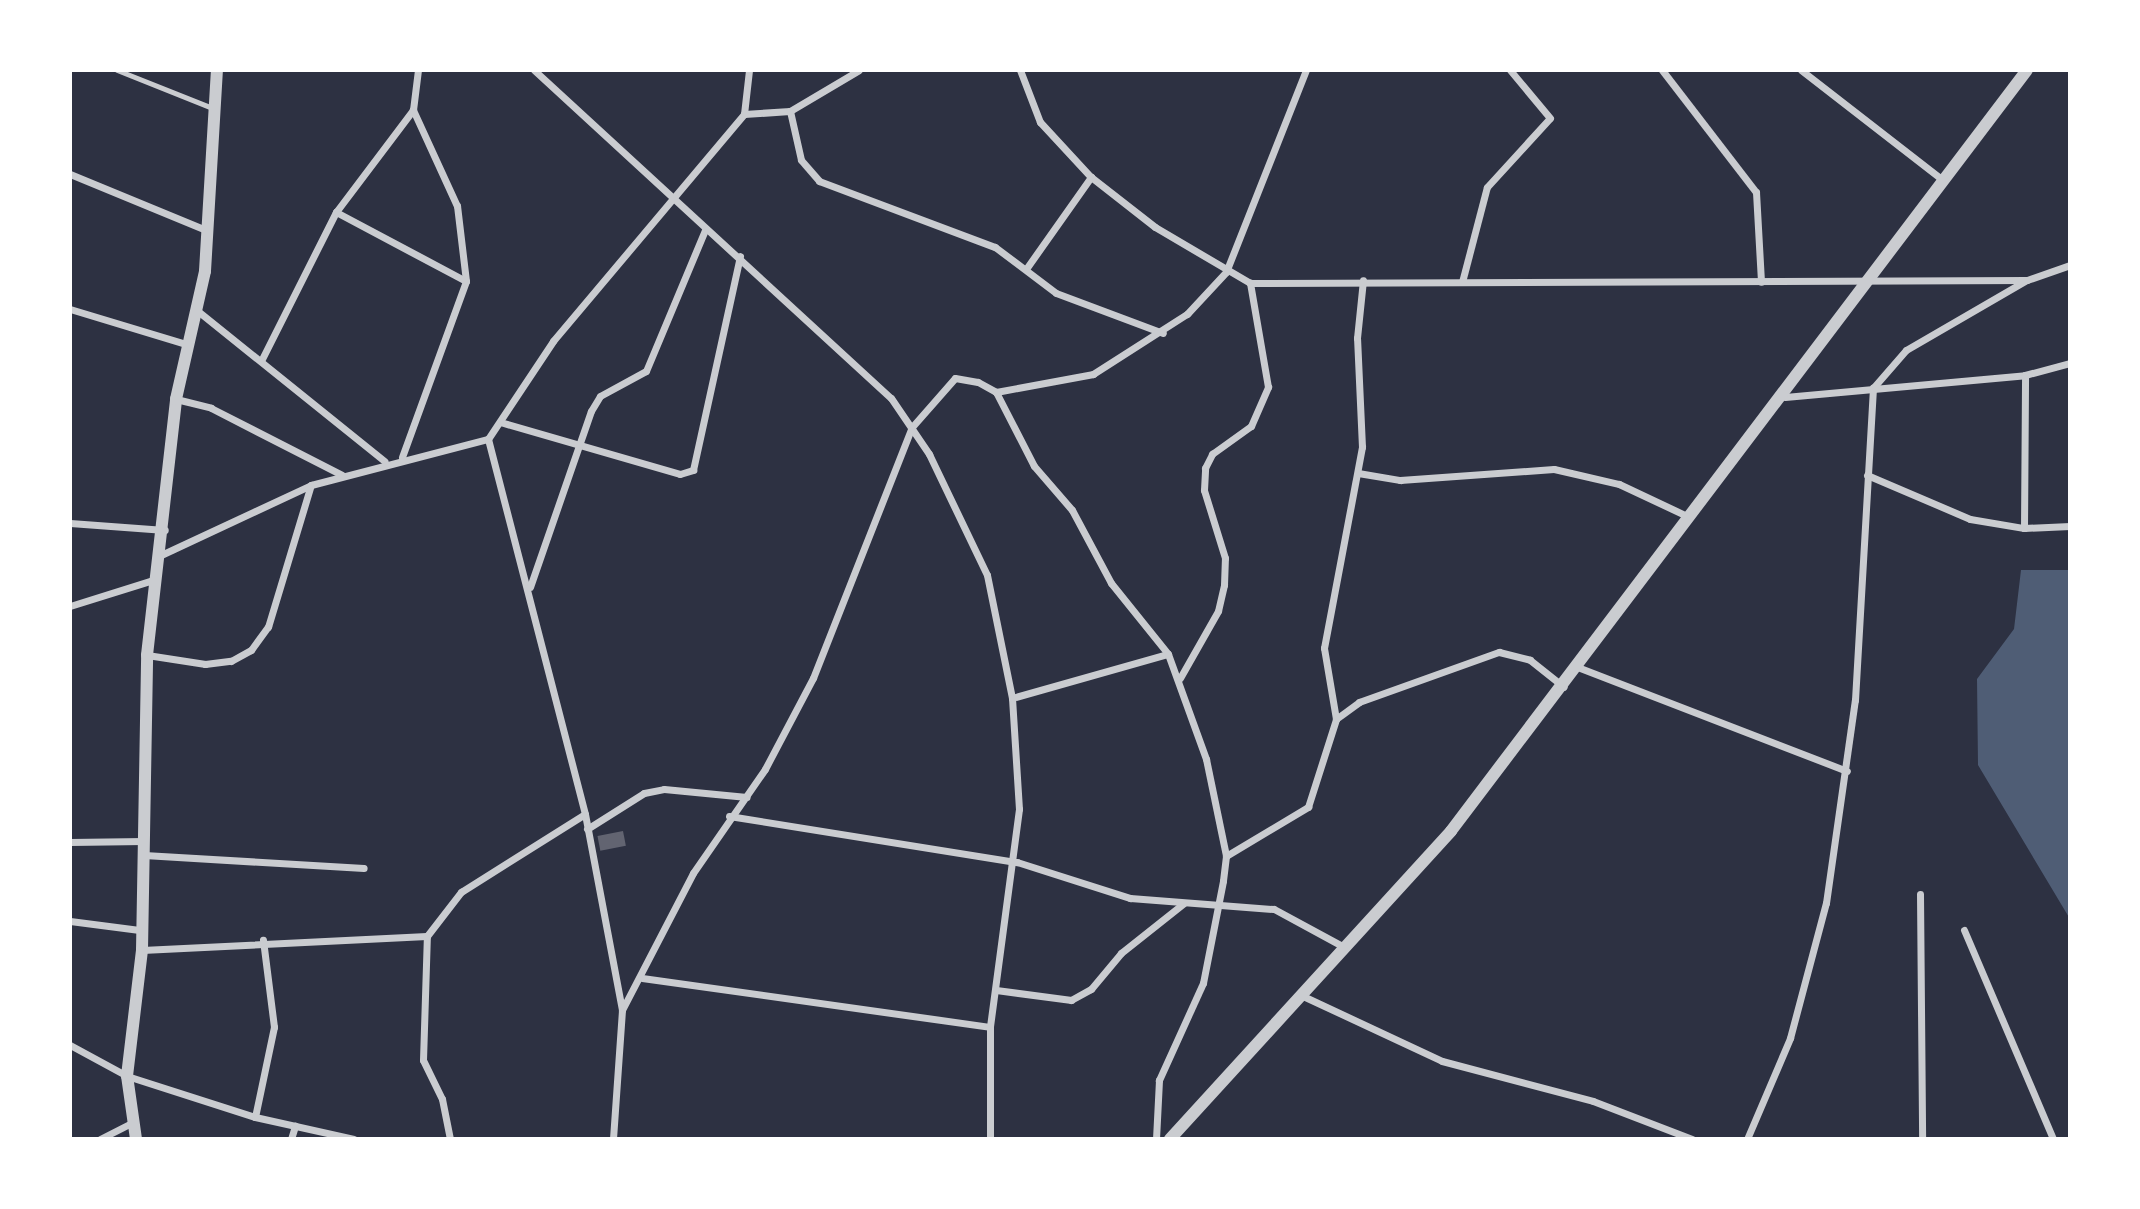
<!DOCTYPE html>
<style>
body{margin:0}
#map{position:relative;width:2140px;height:1209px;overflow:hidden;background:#2d3142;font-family:Literata,serif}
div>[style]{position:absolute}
.water>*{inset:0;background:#4f5d75}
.building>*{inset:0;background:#626471;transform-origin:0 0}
.service>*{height:5px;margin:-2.5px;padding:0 2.5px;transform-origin:2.5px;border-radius:2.5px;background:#caccd0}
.minor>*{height:7px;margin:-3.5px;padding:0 3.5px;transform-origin:3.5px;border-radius:3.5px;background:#caccd0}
.tertiary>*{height:12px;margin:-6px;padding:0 6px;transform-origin:6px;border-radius:6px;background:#caccd0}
span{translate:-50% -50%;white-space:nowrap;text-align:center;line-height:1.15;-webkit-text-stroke:7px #fff;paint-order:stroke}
.frame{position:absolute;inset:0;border:72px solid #fff;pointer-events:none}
</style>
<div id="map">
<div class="water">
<i style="clip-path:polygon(2021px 570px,2070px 570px,2070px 919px,1978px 765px,1977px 679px,2014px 629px)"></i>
</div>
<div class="building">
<i style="left:623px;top:831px;width:15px;height:26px;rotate:79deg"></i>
</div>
<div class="service">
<i style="left:117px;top:70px;width:105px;rotate:21.7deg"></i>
</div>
<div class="minor">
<i style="left:534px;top:70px;width:485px;rotate:42.6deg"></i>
<i style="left:891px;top:398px;width:68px;rotate:55.8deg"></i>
<i style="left:929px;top:454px;width:134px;rotate:64.4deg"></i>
<i style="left:987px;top:575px;width:126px;rotate:78.5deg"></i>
<i style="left:1012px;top:698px;width:111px;rotate:86.4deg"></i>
<i style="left:1019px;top:809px;width:220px;rotate:97.6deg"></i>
<i style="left:990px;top:1027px;width:112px;rotate:90deg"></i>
<i style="left:1020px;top:70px;width:56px;rotate:69deg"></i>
<i style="left:1040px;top:122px;width:75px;rotate:47.2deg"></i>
<i style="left:1091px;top:177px;width:81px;rotate:38deg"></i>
<i style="left:1155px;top:227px;width:110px;rotate:30.5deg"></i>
<i style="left:1250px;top:283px;width:777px;rotate:-0.22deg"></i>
<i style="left:2027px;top:280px;width:46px;rotate:-19.2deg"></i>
<i style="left:1662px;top:70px;width:154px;rotate:52.4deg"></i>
<i style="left:1756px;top:192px;width:90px;rotate:86.8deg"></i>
<i style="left:1801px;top:70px;width:181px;rotate:37.8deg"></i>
<i style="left:790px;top:111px;width:50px;rotate:77.3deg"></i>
<i style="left:801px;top:160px;width:28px;rotate:49deg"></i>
<i style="left:819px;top:181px;width:188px;rotate:20.6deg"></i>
<i style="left:995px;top:247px;width:76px;rotate:37deg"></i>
<i style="left:1056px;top:293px;width:114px;rotate:20.5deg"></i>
<i style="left:744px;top:114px;width:46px;rotate:-3.7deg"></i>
<i style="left:790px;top:111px;width:80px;rotate:-30.7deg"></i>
<i style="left:70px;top:174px;width:149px;rotate:22.4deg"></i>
<i style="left:336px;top:212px;width:147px;rotate:28deg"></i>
<i style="left:1026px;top:269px;width:113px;rotate:-54.8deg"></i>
<i style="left:1462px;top:282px;width:98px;rotate:-75.3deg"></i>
<i style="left:1487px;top:187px;width:93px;rotate:-47.6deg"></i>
<i style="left:1550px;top:118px;width:62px;rotate:-129.8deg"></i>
<i style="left:70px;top:309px;width:124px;rotate:16.8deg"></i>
<i style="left:199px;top:312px;width:238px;rotate:38.8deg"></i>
<i style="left:262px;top:359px;width:165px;rotate:-63.3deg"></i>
<i style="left:336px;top:212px;width:128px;rotate:-53deg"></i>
<i style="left:996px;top:392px;width:99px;rotate:-10.5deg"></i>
<i style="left:1093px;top:374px;width:112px;rotate:-32.6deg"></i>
<i style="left:1187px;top:314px;width:57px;rotate:-47.1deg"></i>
<i style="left:1226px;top:272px;width:217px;rotate:-68.4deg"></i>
<i style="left:1785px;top:397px;width:241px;rotate:-5.2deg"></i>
<i style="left:2025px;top:375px;width:47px;rotate:-14.9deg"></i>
<i style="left:176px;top:399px;width:36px;rotate:14deg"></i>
<i style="left:211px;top:408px;width:147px;rotate:27.1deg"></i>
<i style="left:500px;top:422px;width:187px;rotate:16.1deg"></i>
<i style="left:680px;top:474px;width:14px;rotate:-17deg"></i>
<i style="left:693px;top:470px;width:219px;rotate:-77.6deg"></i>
<i style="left:488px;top:439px;width:387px;rotate:75.5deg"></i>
<i style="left:585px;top:814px;width:199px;rotate:79.3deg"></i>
<i style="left:622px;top:1010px;width:129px;rotate:94deg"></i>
<i style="left:402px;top:457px;width:187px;rotate:-70deg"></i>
<i style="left:466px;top:281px;width:76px;rotate:-96.8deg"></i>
<i style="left:457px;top:206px;width:106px;rotate:-114.6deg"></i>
<i style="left:413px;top:110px;width:40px;rotate:-82.9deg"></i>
<i style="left:1358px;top:473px;width:43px;rotate:9.5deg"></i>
<i style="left:1400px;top:480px;width:154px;rotate:-4.1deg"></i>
<i style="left:1554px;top:469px;width:67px;rotate:13deg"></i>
<i style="left:1619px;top:484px;width:73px;rotate:25.2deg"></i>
<i style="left:1867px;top:475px;width:112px;rotate:23.1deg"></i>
<i style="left:1970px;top:519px;width:55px;rotate:9.5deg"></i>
<i style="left:2024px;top:528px;width:46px;rotate:-2.5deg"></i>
<i style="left:70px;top:523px;width:95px;rotate:4.2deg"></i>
<i style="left:2024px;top:528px;width:153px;rotate:-89.6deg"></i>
<i style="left:161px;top:555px;width:166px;rotate:-25deg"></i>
<i style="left:311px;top:485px;width:183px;rotate:-14.6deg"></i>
<i style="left:488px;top:439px;width:118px;rotate:-56.4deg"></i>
<i style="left:553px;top:341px;width:297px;rotate:-49.9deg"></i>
<i style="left:744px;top:114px;width:44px;rotate:-83.5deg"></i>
<i style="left:530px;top:587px;width:186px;rotate:-70.9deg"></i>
<i style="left:591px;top:411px;width:17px;rotate:-59deg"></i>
<i style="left:600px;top:396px;width:52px;rotate:-28.5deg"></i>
<i style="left:646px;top:371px;width:153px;rotate:-67.3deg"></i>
<i style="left:70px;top:606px;width:90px;rotate:-17.4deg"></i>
<i style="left:147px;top:655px;width:59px;rotate:8.8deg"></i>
<i style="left:205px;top:664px;width:26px;rotate:-7deg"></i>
<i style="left:231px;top:661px;width:23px;rotate:-29deg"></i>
<i style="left:251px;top:650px;width:29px;rotate:-54deg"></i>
<i style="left:268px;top:627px;width:148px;rotate:-73.2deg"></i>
<i style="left:1580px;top:668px;width:286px;rotate:21.1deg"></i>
<i style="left:1180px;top:678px;width:77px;rotate:-60.4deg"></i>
<i style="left:1218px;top:611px;width:27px;rotate:-77deg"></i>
<i style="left:1224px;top:585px;width:27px;rotate:-88deg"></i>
<i style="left:1225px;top:558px;width:71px;rotate:-107.2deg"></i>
<i style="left:1204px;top:490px;width:22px;rotate:-87deg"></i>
<i style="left:1205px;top:468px;width:16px;rotate:-63deg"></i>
<i style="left:1212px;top:454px;width:48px;rotate:-35.7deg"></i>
<i style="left:1251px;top:426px;width:43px;rotate:-66.4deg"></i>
<i style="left:1268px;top:387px;width:106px;rotate:-99.8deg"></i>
<i style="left:1012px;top:698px;width:162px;rotate:-15.8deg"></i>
<i style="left:1336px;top:719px;width:72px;rotate:-99.6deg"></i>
<i style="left:1324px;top:648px;width:205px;rotate:-79.3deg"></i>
<i style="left:1362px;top:447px;width:109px;rotate:-92.6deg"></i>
<i style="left:1357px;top:338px;width:58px;rotate:-84.1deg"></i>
<i style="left:729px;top:816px;width:292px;rotate:9.1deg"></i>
<i style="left:1017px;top:862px;width:119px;rotate:17.7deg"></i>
<i style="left:1130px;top:898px;width:144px;rotate:4.4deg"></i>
<i style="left:1274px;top:909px;width:80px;rotate:28.5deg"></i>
<i style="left:587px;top:829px;width:67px;rotate:-32.3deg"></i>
<i style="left:644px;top:793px;width:20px;rotate:-11deg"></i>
<i style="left:664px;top:789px;width:83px;rotate:5.5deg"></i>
<i style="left:70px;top:842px;width:74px;rotate:-0.8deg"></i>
<i style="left:144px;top:855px;width:220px;rotate:3.4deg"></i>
<i style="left:1226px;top:856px;width:96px;rotate:-30.9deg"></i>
<i style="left:1308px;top:807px;width:92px;rotate:-72.3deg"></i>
<i style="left:1336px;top:719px;width:29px;rotate:-36deg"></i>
<i style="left:1359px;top:702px;width:149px;rotate:-19.7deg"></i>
<i style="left:1499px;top:652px;width:32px;rotate:14deg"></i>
<i style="left:1530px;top:660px;width:43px;rotate:38.5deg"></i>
<i style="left:1920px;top:894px;width:245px;rotate:89.5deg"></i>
<i style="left:70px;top:921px;width:70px;rotate:7.4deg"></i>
<i style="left:1964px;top:930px;width:227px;rotate:66.9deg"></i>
<i style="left:142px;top:950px;width:285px;rotate:-2.8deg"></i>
<i style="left:642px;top:978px;width:351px;rotate:8deg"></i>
<i style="left:996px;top:990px;width:76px;rotate:7.6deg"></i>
<i style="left:1071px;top:1000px;width:23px;rotate:-29deg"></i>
<i style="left:1091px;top:989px;width:47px;rotate:-50.2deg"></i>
<i style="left:1121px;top:953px;width:80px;rotate:-38.4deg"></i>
<i style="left:1305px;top:997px;width:151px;rotate:25deg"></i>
<i style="left:1442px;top:1061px;width:156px;rotate:14.8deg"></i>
<i style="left:1593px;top:1101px;width:106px;rotate:21deg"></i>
<i style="left:622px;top:1010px;width:154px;rotate:-62.6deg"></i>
<i style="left:693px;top:873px;width:126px;rotate:-55.3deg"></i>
<i style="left:765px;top:769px;width:103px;rotate:-62.2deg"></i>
<i style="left:813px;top:678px;width:270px;rotate:-68.5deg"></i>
<i style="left:912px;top:427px;width:65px;rotate:-48.7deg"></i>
<i style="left:955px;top:378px;width:23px;rotate:10deg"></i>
<i style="left:978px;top:382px;width:21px;rotate:29deg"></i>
<i style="left:996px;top:392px;width:83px;rotate:62.8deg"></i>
<i style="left:1034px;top:466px;width:58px;rotate:49.2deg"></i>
<i style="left:1072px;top:510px;width:83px;rotate:61.9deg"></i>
<i style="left:1111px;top:583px;width:91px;rotate:51.2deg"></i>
<i style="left:1168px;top:654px;width:112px;rotate:70.1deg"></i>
<i style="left:1206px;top:759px;width:99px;rotate:78.3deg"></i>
<i style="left:1226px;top:856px;width:25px;rotate:97deg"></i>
<i style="left:1223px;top:881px;width:104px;rotate:101.1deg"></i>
<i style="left:1203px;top:983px;width:107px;rotate:114.4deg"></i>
<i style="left:1159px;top:1080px;width:59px;rotate:92.9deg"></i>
<i style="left:70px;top:1045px;width:65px;rotate:28.5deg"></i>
<i style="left:127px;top:1076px;width:134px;rotate:17.8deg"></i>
<i style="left:255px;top:1117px;width:101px;rotate:12.5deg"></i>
<i style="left:255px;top:1117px;width:92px;rotate:-78.1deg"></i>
<i style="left:274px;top:1027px;width:88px;rotate:-97.2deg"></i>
<i style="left:100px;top:1139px;width:38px;rotate:-27deg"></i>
<i style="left:291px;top:1139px;width:14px;rotate:-73deg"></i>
<i style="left:450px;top:1139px;width:41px;rotate:-101.3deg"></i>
<i style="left:442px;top:1099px;width:43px;rotate:-116deg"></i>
<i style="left:423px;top:1060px;width:124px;rotate:-88.2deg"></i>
<i style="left:427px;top:936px;width:56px;rotate:-52.3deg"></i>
<i style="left:461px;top:892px;width:146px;rotate:-32.2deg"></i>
<i style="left:1747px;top:1139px;width:110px;rotate:-66.9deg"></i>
<i style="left:1790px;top:1038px;width:140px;rotate:-75.1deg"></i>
<i style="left:1826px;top:903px;width:205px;rotate:-81.9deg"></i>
<i style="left:1855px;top:700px;width:313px;rotate:-86.7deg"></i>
<i style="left:1873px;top:388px;width:50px;rotate:-49deg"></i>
<i style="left:1906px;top:350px;width:138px;rotate:-30.1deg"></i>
</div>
<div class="tertiary">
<i style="left:136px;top:1139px;width:64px;rotate:-98.1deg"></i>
<i style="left:127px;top:1076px;width:127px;rotate:-83.2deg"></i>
<i style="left:142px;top:950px;width:295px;rotate:-89deg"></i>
<i style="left:147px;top:655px;width:258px;rotate:-83.5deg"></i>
<i style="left:176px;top:399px;width:131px;rotate:-77.2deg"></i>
<i style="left:205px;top:271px;width:201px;rotate:-86.6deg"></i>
<i style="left:1170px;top:1139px;width:417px;rotate:-47.6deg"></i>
<i style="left:1451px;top:831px;width:954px;rotate:-52.88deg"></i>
</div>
<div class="frame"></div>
</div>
